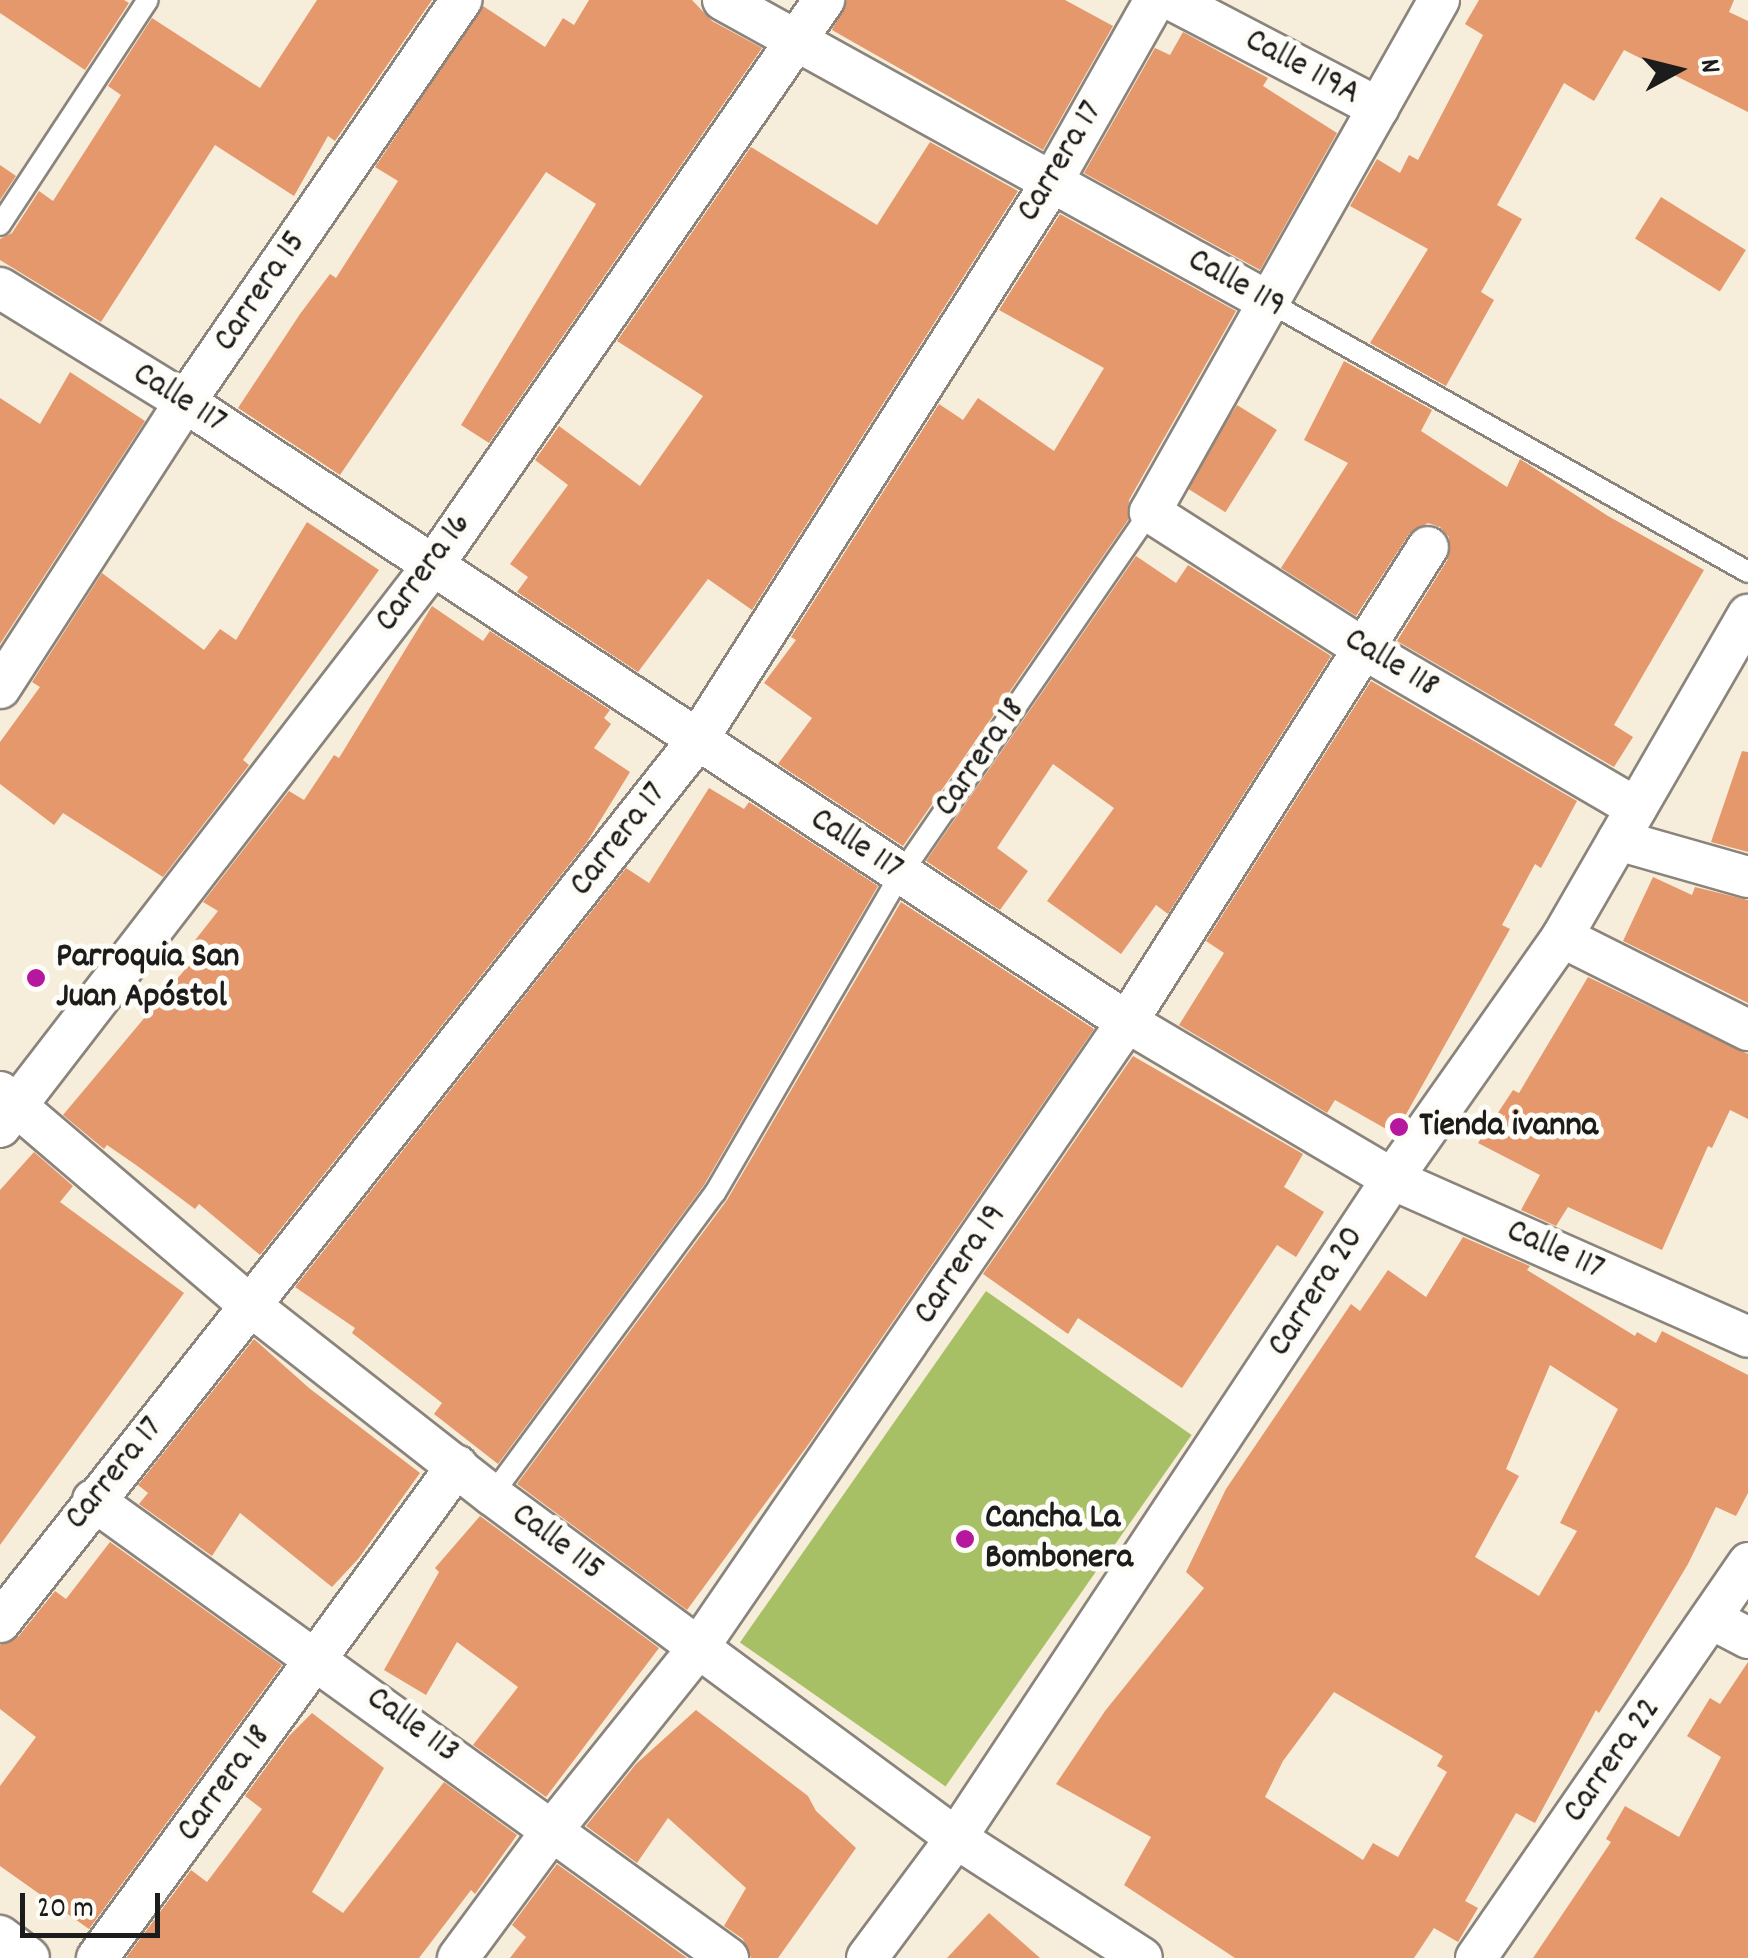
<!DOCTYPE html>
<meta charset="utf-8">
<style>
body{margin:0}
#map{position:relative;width:1748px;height:1958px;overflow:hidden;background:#f7eddb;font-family:Dekko,sans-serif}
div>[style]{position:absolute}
.green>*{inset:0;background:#a7c065;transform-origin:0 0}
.building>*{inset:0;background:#e5986c;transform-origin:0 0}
.roads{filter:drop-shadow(2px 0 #8a847c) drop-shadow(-2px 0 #8a847c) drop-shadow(0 2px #8a847c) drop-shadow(0 -2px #8a847c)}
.service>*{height:20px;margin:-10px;padding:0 10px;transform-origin:10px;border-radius:10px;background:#fff}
.minor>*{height:40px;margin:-20px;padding:0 20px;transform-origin:20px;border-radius:20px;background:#fff}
.dots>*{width:28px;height:28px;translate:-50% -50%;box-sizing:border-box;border:5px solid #fdfcf7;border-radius:50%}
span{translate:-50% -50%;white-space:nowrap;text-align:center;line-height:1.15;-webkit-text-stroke:10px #fdfcf7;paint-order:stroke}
.street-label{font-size:35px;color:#1c1c1c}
.poi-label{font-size:35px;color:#1c1c1c;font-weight:700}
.left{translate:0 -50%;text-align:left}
.north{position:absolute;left:1628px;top:20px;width:100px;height:100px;-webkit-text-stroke:8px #fdfcf7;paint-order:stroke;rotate:83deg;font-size:28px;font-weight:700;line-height:40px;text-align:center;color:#1c1c1c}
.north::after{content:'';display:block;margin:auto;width:35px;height:45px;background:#1c1c1c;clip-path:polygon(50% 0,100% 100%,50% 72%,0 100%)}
.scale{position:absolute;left:20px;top:1893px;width:140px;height:45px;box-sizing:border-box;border:5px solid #1c1c1c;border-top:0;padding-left:12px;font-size:30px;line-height:35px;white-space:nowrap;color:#1c1c1c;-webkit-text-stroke:8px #fdfcf7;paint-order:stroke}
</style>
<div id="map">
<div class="green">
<i style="left:986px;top:1291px;width:251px;height:429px;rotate:35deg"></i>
</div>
<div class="building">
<i style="clip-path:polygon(0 0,124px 0,129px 3px,85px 70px,0 13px)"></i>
<i style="clip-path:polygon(317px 0,432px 0,335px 141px,328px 136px,294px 196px,215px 145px,101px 322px,0 260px,0 239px,12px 233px,39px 191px,53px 201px,121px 95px,108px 86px,152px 18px,260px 88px)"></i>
<i style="clip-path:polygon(589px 0,692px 0,712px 21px,762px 48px,489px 443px,461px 425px,596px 204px,546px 172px,340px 475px,238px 408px,300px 314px,330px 274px,336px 278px,398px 181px,375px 167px,483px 6px,545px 47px,563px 18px,574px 25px)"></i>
<i style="clip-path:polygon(847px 0,1065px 0,1113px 26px,1043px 150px,832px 30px)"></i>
<i style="clip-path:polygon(1479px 0,1734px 0,1729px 12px,1748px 21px,1748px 112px,1624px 50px,1594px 101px,1564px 83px,1497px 205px,1522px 219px,1481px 292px,1494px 300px,1446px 386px,1370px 343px,1428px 249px,1350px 206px,1377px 159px,1400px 173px,1409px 155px,1418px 160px,1483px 35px,1465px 24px)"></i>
<i style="clip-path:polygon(1183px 32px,1268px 78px,1263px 86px,1337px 133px,1260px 270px,1084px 173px,1155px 48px,1170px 55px)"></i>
<i style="clip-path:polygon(930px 142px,1018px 191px,752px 610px,708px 579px,638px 672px,517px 592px,528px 577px,510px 564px,568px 485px,535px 460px,559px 426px,640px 486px,703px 396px,617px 341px,751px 147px,877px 225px)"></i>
<i style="clip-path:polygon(0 165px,16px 176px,0 200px)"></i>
<i style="left:1661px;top:197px;width:100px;height:49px;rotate:32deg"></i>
<i style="clip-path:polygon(1060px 214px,1236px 311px,1129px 500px,1128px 520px,903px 846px,778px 764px,812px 718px,764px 683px,796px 640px,791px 637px,939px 404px,963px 420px,978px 398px,1054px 451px,1104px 368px,999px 310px)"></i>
<i style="clip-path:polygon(1344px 361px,1432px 410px,1421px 431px,1507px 487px,1520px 459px,1608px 516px,1704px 570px,1614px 725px,1633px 737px,1614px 767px,1397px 641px,1448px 559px,1449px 537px,1440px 527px,1428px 523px,1409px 534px,1356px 616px,1281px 568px,1348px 463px,1304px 440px)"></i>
<i style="clip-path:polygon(70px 372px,145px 421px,0 644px,0 398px,40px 424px)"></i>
<i style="left:1237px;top:405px;width:47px;height:97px;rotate:32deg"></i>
<i style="clip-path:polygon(307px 522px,379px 570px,243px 760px,249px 765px,163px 877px,63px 813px,54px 825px,0 784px,0 742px,40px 687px,32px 682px,102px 573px,204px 650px,220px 629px,236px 640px)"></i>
<i style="clip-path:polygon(1136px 556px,1176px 583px,1188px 565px,1331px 656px,1168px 914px,1156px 905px,1121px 954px,1047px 901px,1114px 808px,1053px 764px,997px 848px,1028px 871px,1000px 910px,926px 861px)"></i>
<i style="clip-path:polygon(432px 606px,483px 641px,490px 631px,610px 710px,604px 718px,611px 724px,594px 748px,630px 772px,587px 842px,260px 1255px,199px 1204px,195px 1209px,136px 1165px,107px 1145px,104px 1149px,63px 1115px,198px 954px,189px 948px,218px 911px,203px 902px,289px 791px,304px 800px,334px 755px,339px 758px)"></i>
<i style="clip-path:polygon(1371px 681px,1577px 801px,1541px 868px,1535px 864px,1502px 925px,1510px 929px,1395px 1134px,1335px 1100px,1327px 1113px,1179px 1025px,1224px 953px,1206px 941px)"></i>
<i style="clip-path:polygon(1742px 751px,1748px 752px,1748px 852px,1711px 842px)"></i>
<i style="clip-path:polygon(709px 788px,744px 809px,749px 802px,878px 886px,704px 1185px,498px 1464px,434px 1414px,442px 1403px,352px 1333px,355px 1328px,295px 1287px,626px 868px,649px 883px)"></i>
<i style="clip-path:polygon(1653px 877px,1692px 895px,1695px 887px,1748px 900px,1748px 1003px,1623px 941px)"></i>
<i style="clip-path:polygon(901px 902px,1094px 1029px,808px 1445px,687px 1610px,517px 1484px,727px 1200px)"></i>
<i style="clip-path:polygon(1588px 977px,1748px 1054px,1748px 1119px,1730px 1110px,1712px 1148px,1708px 1146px,1662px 1250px,1568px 1207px,1556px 1226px,1521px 1210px,1540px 1175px,1478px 1143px,1513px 1090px,1519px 1093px)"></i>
<i style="clip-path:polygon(1133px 1056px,1303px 1154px,1284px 1187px,1324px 1212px,1296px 1257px,1277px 1245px,1182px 1388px,1078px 1318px,1068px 1334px,983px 1274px)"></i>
<i style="clip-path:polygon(34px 1152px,73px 1186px,60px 1202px,184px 1293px,0 1545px,0 1190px)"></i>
<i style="clip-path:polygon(evenodd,1463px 1237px,1530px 1266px,1527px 1270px,1635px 1336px,1637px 1332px,1656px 1343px,1662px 1331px,1748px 1375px,1748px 1493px,1736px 1516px,1716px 1507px,1688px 1564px,1599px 1713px,1596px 1710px,1535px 1823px,1516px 1813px,1465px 1901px,1478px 1908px,1458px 1942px,1434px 1928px,1414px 1958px,1235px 1958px,1124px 1885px,1151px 1837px,1056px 1784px,1105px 1711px,1204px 1588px,1186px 1572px,1226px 1489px,1351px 1304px,1360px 1311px,1388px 1270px,1426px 1297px,1463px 1237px,1550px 1365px,1618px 1409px,1560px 1523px,1577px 1531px,1539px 1596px,1475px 1557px,1519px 1476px,1506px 1469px,1550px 1365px,1463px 1237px,1334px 1692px,1443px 1756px,1437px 1766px,1447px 1772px,1398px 1857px,1373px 1843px,1363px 1860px,1265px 1797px,1283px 1761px,1334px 1692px)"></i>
<i style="clip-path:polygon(254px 1339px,309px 1388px,420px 1473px,359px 1558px,332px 1587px,240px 1513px,212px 1556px,139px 1504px,148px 1493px,138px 1485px)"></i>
<i style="clip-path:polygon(480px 1516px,659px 1648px,546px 1797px,473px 1745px,518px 1687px,457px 1642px,426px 1695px,384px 1670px,439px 1572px,435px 1568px)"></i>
<i style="clip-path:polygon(110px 1542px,282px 1665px,89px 1929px,0 1866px,0 1786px,36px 1737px,0 1709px,0 1645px,18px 1637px,55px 1591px,66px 1599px)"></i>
<i style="clip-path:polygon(1748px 1662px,1748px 1958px,1533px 1958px,1611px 1842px,1606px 1839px,1625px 1806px,1679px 1837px,1721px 1757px,1687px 1736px,1710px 1698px,1720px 1704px)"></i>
<i style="clip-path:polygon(696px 1710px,808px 1796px,816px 1811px,856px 1848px,778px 1958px,751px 1958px,743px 1939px,724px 1926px,746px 1888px,668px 1818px,637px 1863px,586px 1826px,636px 1764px)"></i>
<i style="clip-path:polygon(312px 1713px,384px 1768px,312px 1892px,343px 1913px,444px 1782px,517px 1835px,475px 1894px,471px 1890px,419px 1958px,126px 1958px,191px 1870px,207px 1882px,262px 1809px,245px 1796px,289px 1736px)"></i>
<i style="clip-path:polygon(557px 1864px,687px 1958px,510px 1958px,526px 1937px,512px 1925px)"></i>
<i style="clip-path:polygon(989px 1913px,1040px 1958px,947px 1958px)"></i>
</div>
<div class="roads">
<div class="service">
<i style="left:0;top:225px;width:269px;rotate:-56.7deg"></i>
<i style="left:1267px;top:301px;width:552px;rotate:29.4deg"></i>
<i style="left:492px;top:1495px;width:375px;rotate:-53.6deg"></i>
<i style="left:715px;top:1193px;width:369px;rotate:-59.8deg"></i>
<i style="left:901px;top:874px;width:439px;rotate:-55.5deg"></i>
</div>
<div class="minor">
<i style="left:723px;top:0;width:622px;rotate:28.96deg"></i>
<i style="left:1172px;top:0;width:233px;rotate:27.6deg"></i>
<i style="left:1439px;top:0;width:588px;rotate:119.44deg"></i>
<i style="left:1150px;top:512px;width:256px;rotate:32.6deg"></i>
<i style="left:1366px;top:650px;width:313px;rotate:30.3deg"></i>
<i style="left:0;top:288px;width:217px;rotate:31.6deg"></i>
<i style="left:185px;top:402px;width:1128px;rotate:33.35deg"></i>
<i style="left:1127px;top:1022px;width:308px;rotate:30.6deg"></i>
<i style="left:1392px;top:1179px;width:389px;rotate:23.9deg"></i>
<i style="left:0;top:688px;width:341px;rotate:-57.1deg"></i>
<i style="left:185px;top:402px;width:488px;rotate:-55.5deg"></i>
<i style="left:1618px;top:840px;width:135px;rotate:15.9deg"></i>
<i style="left:1562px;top:937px;width:208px;rotate:26.6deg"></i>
<i style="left:0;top:1092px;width:330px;rotate:40.5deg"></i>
<i style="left:251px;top:1306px;width:306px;rotate:38.1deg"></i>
<i style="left:492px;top:1495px;width:577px;rotate:36.47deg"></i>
<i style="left:956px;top:1838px;width:221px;rotate:32.8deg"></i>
<i style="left:0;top:1127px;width:711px;rotate:-52.37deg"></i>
<i style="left:434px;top:564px;width:686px;rotate:-55.34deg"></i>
<i style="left:93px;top:1500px;width:783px;rotate:35.8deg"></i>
<i style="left:1712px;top:1619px;width:41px;rotate:27.8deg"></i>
<i style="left:0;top:1622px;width:1122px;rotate:-51.66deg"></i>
<i style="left:696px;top:742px;width:664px;rotate:-57.56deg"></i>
<i style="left:1052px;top:182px;width:209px;rotate:-60.5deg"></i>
<i style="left:0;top:1936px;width:36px;rotate:37deg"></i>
<i style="left:97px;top:1958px;width:610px;rotate:-53.81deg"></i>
<i style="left:458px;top:1958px;width:162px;rotate:-53.6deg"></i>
<i style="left:554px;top:1828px;width:231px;rotate:-51.3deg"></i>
<i style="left:698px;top:1648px;width:759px;rotate:-55.58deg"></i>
<i style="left:1127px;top:1022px;width:562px;rotate:-57.64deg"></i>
<i style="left:867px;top:1958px;width:149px;rotate:-53.4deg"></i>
<i style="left:956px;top:1838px;width:790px;rotate:-56.51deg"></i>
<i style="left:1392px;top:1179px;width:296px;rotate:-54.9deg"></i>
<i style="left:1562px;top:937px;width:372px;rotate:-60deg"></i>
<i style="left:1476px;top:1958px;width:480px;rotate:-55.4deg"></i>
</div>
</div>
<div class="dots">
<i style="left:36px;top:978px;background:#b5179e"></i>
<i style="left:1399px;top:1127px;background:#b5179e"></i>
<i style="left:965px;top:1539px;background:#b5179e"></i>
</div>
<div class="street-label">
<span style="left:1302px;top:68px;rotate:28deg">Calle 119A</span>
<span style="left:1061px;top:162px;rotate:-59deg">Carrera 17</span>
<span style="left:1236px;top:284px;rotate:29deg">Calle 119</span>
<span style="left:261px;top:292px;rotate:-56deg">Carrera 15</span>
<span style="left:179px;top:399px;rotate:32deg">Calle 117</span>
<span style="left:424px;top:573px;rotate:-54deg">Carrera 16</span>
<span style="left:1391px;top:664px;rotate:31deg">Calle 118</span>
<span style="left:981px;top:758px;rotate:-56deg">Carrera 18</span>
<span style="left:619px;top:840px;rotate:-52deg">Carrera 17</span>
<span style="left:856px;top:845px;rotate:33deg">Calle 117</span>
<span style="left:1555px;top:1251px;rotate:24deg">Calle 117</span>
<span style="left:961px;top:1265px;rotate:-56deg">Carrera 19</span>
<span style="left:1317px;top:1292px;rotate:-57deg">Carrera 20</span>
<span style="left:115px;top:1474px;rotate:-51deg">Carrera 17</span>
<span style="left:557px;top:1543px;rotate:37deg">Calle 115</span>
<span style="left:412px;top:1726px;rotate:36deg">Calle 113</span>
<span style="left:1613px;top:1761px;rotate:-55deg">Carrera 22</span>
<span style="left:225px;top:1784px;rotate:-54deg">Carrera 18</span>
</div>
<div class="poi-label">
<span class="left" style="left:56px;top:978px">Parroquia San<br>Juan Apóstol</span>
<span class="left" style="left:1419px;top:1127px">Tienda ivanna</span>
<span class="left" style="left:985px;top:1539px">Cancha La<br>Bombonera</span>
</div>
<div class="north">N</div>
<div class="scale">20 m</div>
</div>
